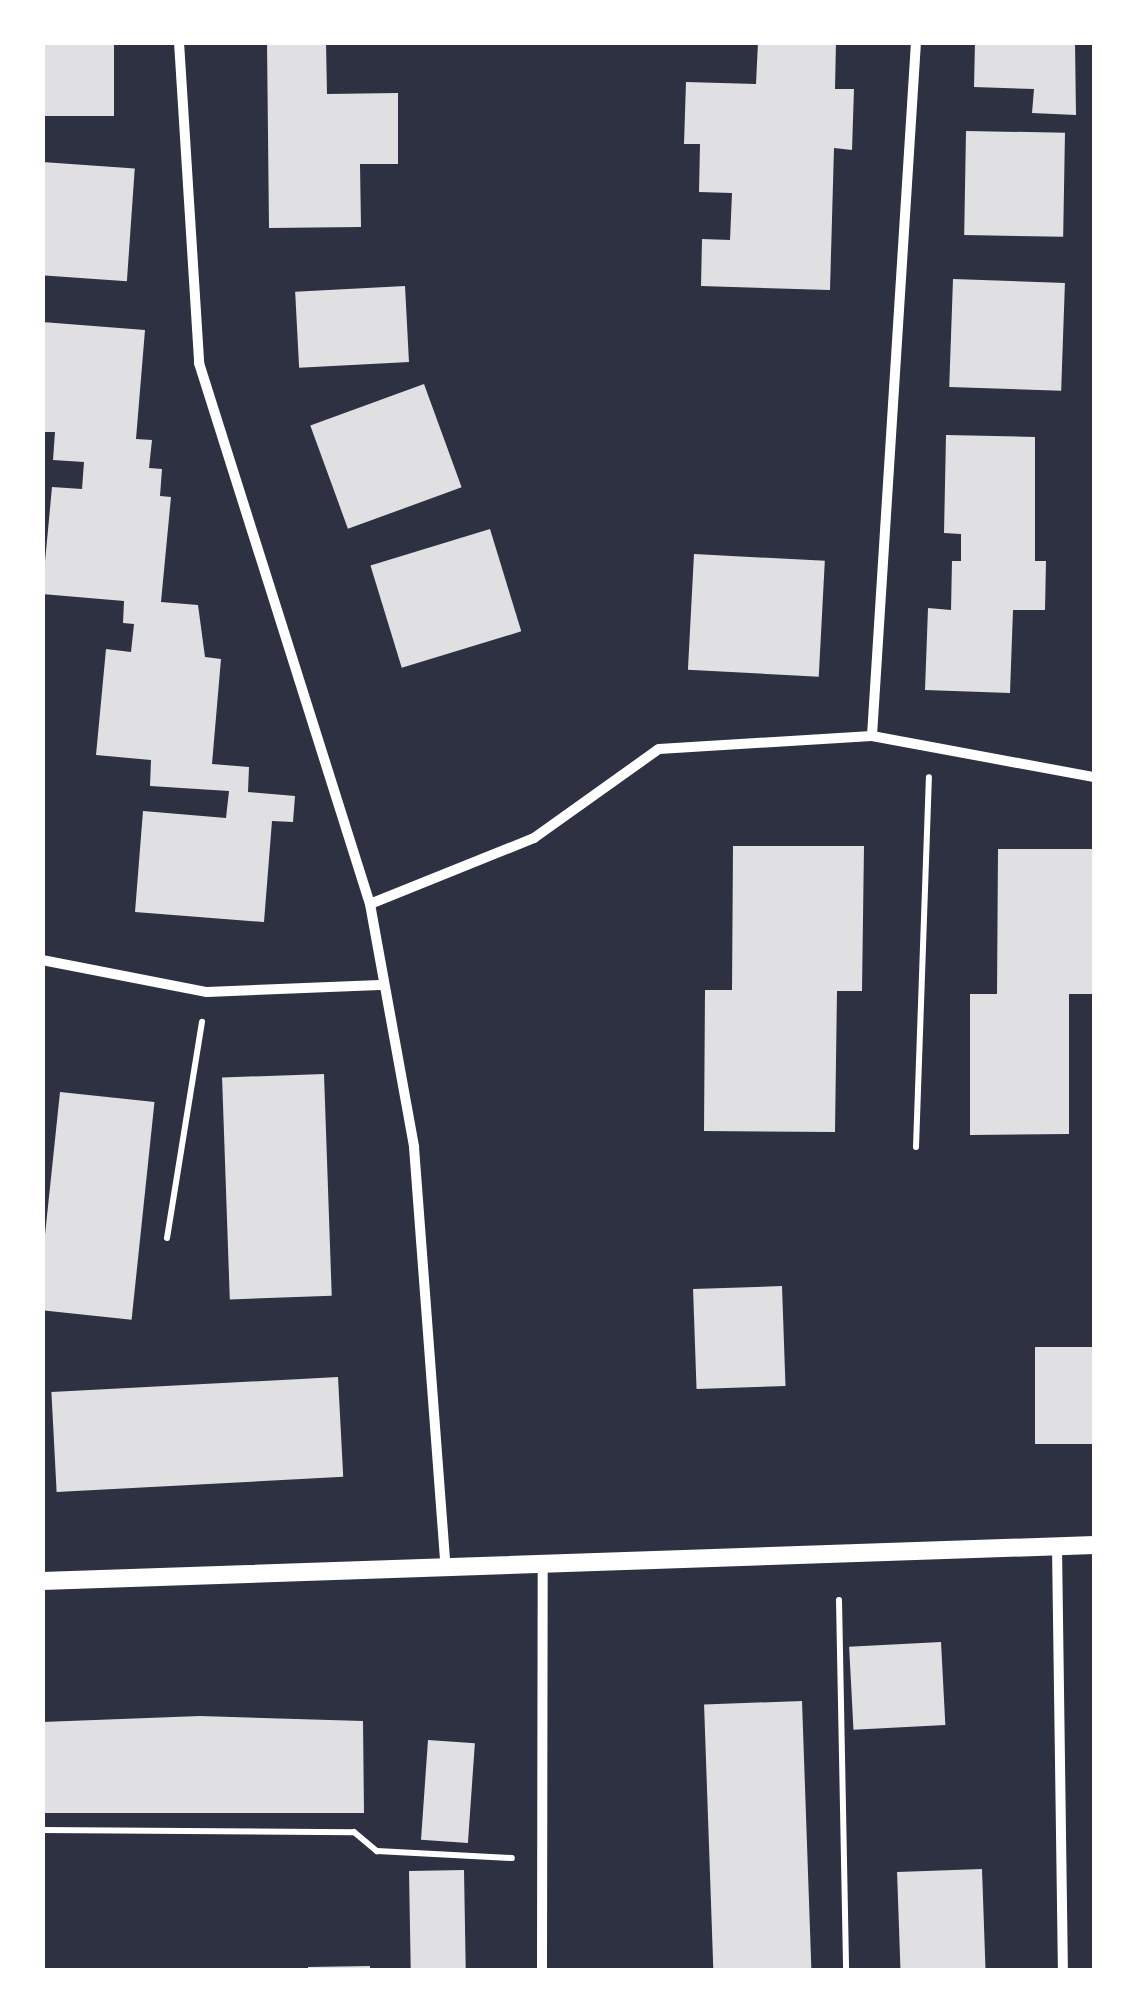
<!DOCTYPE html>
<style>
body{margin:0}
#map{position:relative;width:1137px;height:2013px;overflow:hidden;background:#2d3142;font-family:"Space Grotesk",sans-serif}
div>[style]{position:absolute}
.building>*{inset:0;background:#e0e0e3;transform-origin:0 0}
.path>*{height:6px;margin:-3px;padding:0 3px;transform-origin:3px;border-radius:3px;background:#fff}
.minor>*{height:10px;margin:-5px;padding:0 5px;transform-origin:5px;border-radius:5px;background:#fff}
.tertiary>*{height:18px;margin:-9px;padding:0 9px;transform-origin:9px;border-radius:9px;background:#fff}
span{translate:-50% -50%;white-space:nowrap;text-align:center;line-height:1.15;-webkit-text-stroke:8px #fff;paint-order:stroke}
.frame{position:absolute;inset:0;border:45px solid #fff;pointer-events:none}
</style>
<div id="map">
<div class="building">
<i style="left:42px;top:42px;width:72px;height:74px"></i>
<i style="clip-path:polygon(267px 42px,326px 42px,327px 94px,398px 93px,398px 164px,360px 164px,361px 227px,269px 228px)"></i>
<i style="clip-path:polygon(758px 42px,836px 42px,835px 89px,854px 89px,852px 150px,834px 148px,830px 290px,701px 286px,702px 239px,730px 240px,732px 193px,699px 192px,700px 144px,684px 144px,686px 82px,756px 84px)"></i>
<i style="clip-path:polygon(975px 42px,1075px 42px,1076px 115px,1032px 113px,1034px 89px,974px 87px)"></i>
<i style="left:966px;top:131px;width:99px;height:104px;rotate:1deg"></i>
<i style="left:42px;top:162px;width:93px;height:113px;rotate:4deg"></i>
<i style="left:953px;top:279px;width:112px;height:108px;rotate:2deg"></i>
<i style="left:405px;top:286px;width:76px;height:110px;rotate:87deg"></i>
<i style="clip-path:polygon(42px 322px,145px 330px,136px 439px,152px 440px,149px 468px,162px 469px,160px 496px,171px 497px,161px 602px,198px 605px,205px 657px,221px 659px,212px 764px,249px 767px,248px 792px,295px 796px,293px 822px,272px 821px,264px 922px,135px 912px,143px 811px,226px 818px,229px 791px,150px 786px,151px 760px,96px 755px,106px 649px,131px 652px,134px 624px,123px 623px,124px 601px,42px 594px,52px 487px,82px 489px,84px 462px,53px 460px,55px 432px,42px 432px)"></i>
<i style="left:424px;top:384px;width:110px;height:121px;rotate:70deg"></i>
<i style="clip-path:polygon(946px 435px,1035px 437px,1035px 561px,1046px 561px,1045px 610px,1013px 610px,1010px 693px,925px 690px,928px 608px,951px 610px,952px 561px,961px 561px,961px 534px,944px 533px)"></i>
<i style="left:490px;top:529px;width:107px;height:125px;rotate:73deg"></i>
<i style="left:694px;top:554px;width:131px;height:116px;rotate:3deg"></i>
<i style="clip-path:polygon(733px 846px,864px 846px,862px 991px,837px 991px,835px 1132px,704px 1131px,705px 990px,732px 990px)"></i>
<i style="clip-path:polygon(998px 849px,1094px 849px,1094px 994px,1069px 994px,1069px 1134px,970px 1135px,970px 994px,997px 994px)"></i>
<i style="left:324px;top:1074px;width:222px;height:102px;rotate:88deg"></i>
<i style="left:60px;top:1092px;width:95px;height:219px;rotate:6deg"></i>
<i style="left:782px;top:1286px;width:100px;height:89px;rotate:88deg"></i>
<i style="left:1094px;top:1347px;width:97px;height:59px;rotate:90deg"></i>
<i style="left:338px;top:1377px;width:100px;height:287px;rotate:87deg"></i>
<i style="left:941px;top:1642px;width:83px;height:92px;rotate:87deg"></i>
<i style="left:802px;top:1701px;width:269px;height:98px;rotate:88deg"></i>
<i style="clip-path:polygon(200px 1716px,363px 1721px,364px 1813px,42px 1813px,42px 1722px)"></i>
<i style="left:428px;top:1740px;width:47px;height:100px;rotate:4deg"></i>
<i style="left:982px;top:1869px;width:101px;height:85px;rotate:88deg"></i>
<i style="left:464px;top:1870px;width:100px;height:55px;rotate:89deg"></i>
<i style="clip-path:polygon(370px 1966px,370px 1970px,308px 1970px,308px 1967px)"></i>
</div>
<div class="path">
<i style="left:916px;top:1147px;width:370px;rotate:-88deg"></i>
<i style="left:167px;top:1238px;width:219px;rotate:-80.8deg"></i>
<i style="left:839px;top:1600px;width:370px;rotate:88.9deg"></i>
<i style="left:42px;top:1830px;width:312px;rotate:0.4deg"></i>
<i style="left:354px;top:1832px;width:30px;rotate:40deg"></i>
<i style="left:377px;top:1851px;width:135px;rotate:3deg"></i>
</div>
<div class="minor">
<i style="left:179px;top:42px;width:322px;rotate:86.4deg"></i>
<i style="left:199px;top:363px;width:567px;rotate:72.46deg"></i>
<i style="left:370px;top:904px;width:247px;rotate:79.7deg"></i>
<i style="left:414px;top:1147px;width:416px;rotate:85.7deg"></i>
<i style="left:916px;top:42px;width:695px;rotate:93.63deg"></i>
<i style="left:872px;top:736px;width:226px;rotate:10.5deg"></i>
<i style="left:370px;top:904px;width:177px;rotate:-21.9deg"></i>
<i style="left:534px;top:838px;width:153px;rotate:-35.5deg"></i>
<i style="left:659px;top:749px;width:213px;rotate:-3.5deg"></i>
<i style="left:42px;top:960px;width:168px;rotate:11deg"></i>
<i style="left:207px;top:992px;width:173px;rotate:-2.3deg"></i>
<i style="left:1057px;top:1547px;width:423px;rotate:89.2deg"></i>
<i style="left:542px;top:1970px;width:406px;rotate:-89.9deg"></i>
</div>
<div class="tertiary">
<i style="left:42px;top:1581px;width:1053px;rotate:-1.96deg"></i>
</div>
<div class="frame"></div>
</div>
